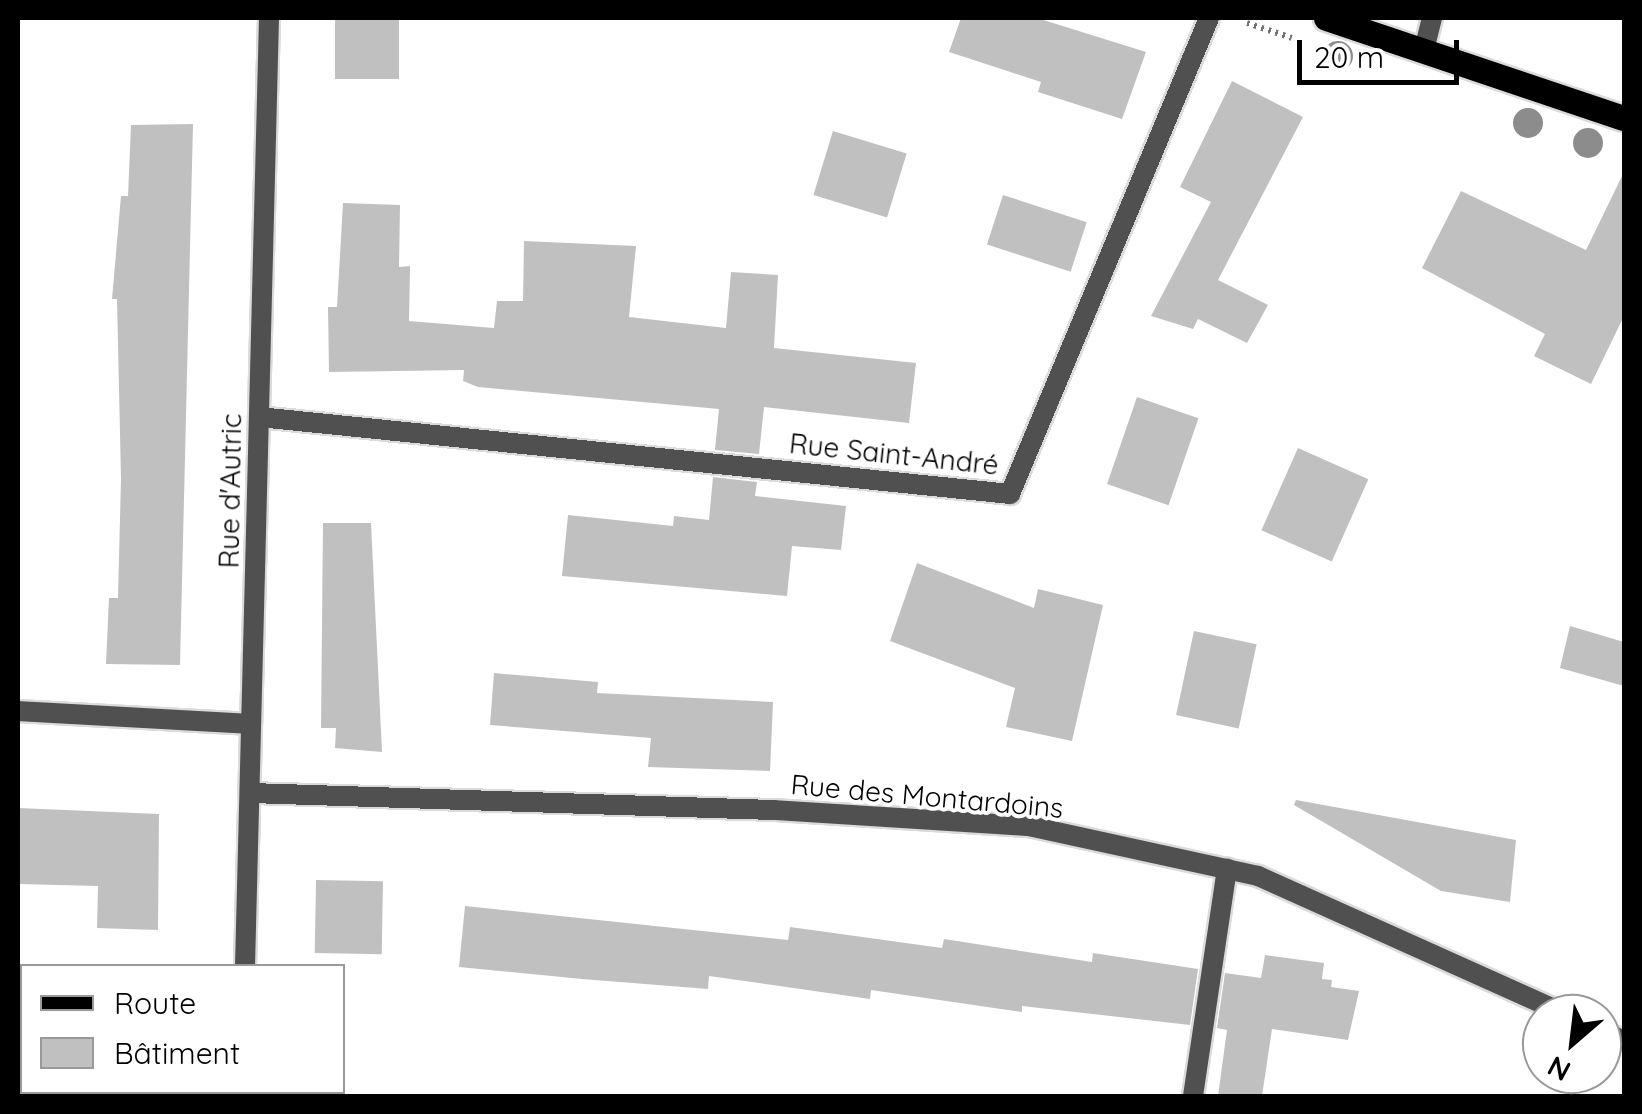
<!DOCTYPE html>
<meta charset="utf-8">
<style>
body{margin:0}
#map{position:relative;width:1642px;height:1114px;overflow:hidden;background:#fff;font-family:Quicksand,sans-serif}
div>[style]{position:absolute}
.building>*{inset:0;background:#c0c0c0;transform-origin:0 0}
.path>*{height:6px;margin-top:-3px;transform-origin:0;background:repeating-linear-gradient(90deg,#727272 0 2.5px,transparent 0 7.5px)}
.roads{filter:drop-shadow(2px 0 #dbdbdb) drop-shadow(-2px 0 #dbdbdb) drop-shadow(0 2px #dbdbdb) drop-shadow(0 -2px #dbdbdb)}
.service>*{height:20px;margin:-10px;padding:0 10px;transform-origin:10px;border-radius:10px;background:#505050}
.minor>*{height:20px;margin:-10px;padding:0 10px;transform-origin:10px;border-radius:10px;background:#505050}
.primary>*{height:25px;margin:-12.5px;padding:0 12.5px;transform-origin:12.5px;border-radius:12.5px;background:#000}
.trees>*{width:30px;height:30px;margin:-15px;border-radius:50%;background:#8c8c8c}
span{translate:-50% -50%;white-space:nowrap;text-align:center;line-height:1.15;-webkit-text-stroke:8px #fff;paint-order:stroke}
.street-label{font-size:28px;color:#000}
.frame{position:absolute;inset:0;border:20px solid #000;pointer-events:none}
.legend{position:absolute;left:20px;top:964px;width:325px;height:130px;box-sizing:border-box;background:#fff;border:2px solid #999;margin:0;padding:12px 18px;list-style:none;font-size:30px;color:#000}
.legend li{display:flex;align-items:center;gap:20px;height:50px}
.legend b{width:50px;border:2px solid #999}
.north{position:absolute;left:1522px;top:994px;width:100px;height:100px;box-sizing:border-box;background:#fff;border:2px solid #999;border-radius:50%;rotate:208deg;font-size:28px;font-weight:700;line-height:40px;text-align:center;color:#000}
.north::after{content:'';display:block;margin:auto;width:35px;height:45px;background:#000;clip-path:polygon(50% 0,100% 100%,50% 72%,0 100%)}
.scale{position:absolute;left:1297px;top:40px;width:162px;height:45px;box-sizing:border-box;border:5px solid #000;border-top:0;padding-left:12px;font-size:30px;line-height:35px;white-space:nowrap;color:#000;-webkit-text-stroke:8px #fff;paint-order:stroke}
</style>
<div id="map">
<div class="building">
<i style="left:335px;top:18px;width:64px;height:61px"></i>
<i style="clip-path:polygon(961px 18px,1037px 18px,1146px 52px,1122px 119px,1038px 92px,1041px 82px,949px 52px)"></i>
<i style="clip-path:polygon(1232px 81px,1303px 117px,1218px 280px,1268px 305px,1247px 343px,1198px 319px,1193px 329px,1151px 316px,1211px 202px,1180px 187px)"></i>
<i style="clip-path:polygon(193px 124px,180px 665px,106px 664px,109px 598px,118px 598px,121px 479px,117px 299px,112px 299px,121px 196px,128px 196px,131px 125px)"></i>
<i style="left:833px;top:131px;width:77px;height:67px;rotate:17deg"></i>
<i style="clip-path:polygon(1624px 172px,1624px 316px,1591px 384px,1534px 356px,1545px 334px,1422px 268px,1461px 191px,1586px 250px)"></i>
<i style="left:1003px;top:195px;width:88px;height:52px;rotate:18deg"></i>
<i style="clip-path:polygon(343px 203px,400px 205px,399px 267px,410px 266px,409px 321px,494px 328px,497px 301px,523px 301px,524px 241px,636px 246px,629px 317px,726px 328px,731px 272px,778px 275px,774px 348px,916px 363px,909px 423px,764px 407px,759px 454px,715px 450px,719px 409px,478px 387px,463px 381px,464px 370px,329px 372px,328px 307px,337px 307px)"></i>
<i style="left:1137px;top:397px;width:65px;height:92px;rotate:19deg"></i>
<i style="left:1298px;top:448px;width:77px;height:90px;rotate:24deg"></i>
<i style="clip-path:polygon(713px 477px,757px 482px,755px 496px,846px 506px,841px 550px,792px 546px,787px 596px,562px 576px,568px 515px,673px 526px,674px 516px,709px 520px)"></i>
<i style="clip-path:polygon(323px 523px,371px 523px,382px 752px,335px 748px,336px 728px,321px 728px)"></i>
<i style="clip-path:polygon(917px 563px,1034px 608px,1038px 589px,1103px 605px,1072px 741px,1006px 727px,1015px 688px,890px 641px)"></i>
<i style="clip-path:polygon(1570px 626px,1624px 642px,1624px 686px,1560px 668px)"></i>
<i style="left:1194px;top:631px;width:64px;height:86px;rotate:12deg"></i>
<i style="clip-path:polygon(494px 673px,598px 682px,597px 693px,773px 702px,770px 771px,648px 767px,651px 738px,490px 725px)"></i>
<i style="clip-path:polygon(1296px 800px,1516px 840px,1510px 902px,1441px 891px,1294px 805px)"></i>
<i style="clip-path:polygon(18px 808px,159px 814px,158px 930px,97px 928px,98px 886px,18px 884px)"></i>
<i style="left:316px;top:880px;width:67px;height:73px;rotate:1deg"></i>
<i style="clip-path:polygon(465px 906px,788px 940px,790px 927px,942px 948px,944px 939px,1092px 962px,1093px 953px,1198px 969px,1190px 1025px,1022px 1006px,1022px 1012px,871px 990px,870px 999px,709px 976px,708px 989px,582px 979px,459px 967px)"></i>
<i style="clip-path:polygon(1265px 955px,1324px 963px,1322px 979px,1332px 980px,1331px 987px,1359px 991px,1348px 1040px,1272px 1029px,1262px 1096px,1218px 1096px,1227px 1030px,1217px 1028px,1225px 973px,1261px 978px)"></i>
</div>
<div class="path">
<i style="left:1247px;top:23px;width:47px;rotate:18.4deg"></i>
</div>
<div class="roads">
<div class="service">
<i style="left:1193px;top:1096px;width:230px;rotate:-81.5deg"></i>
</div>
<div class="minor">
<i style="left:1424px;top:50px;width:33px;rotate:-76deg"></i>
<i style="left:259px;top:417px;width:755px;rotate:5.85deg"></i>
<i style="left:1010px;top:494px;width:516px;rotate:-67.31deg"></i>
<i style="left:18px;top:711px;width:233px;rotate:3.2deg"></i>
<i style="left:250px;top:793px;width:524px;rotate:1.86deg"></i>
<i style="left:774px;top:810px;width:256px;rotate:3.6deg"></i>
<i style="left:1029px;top:826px;width:234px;rotate:12.3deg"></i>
<i style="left:1258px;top:876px;width:337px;rotate:24.2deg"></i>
<i style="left:245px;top:966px;width:948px;rotate:-88.55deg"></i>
<i style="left:1602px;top:1031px;width:24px;rotate:24deg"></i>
<i style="left:242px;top:1096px;width:4px;rotate:-90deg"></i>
</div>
<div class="primary">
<i style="left:1326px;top:18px;width:314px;rotate:18.6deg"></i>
</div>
</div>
<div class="trees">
<i style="left:1338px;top:56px"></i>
<i style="left:1528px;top:123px"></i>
<i style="left:1588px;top:143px"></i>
</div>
<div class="street-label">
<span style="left:894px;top:454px;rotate:6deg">Rue Saint-André</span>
<span style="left:230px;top:491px;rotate:-89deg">Rue d'Autric</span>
<span style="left:927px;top:796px;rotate:5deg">Rue des Montardoins</span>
</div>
<div class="frame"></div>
<ul class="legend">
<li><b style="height:12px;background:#000"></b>Route</li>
<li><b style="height:28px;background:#c0c0c0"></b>Bâtiment</li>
</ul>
<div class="north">N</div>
<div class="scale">20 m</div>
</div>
